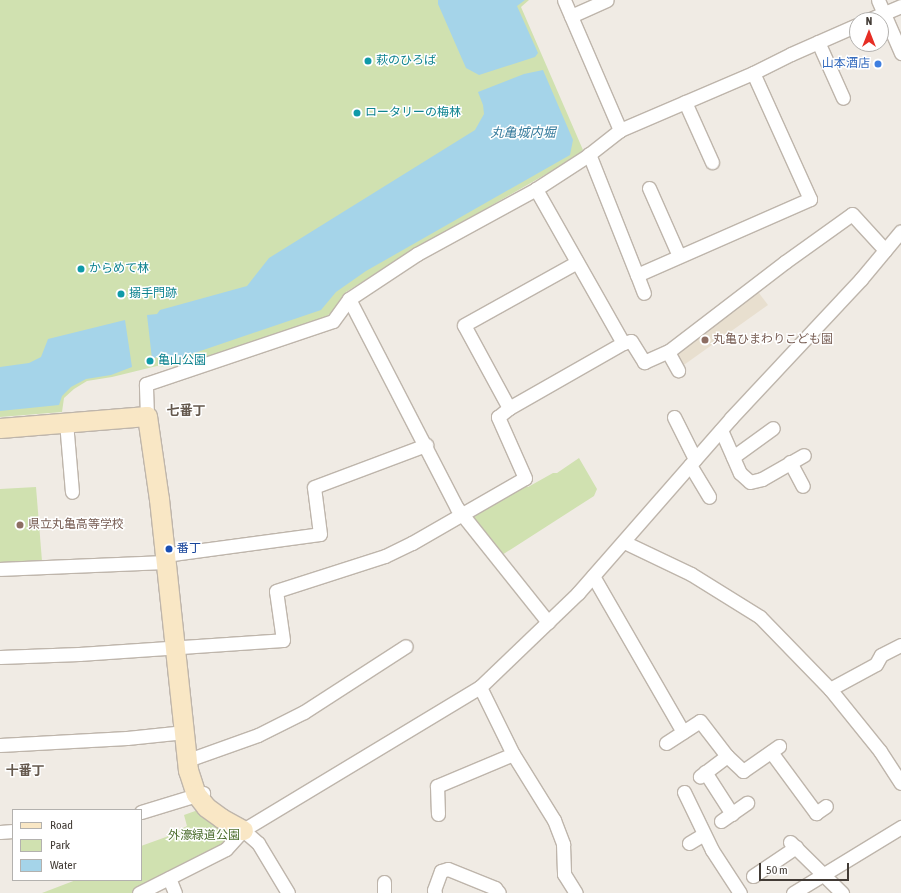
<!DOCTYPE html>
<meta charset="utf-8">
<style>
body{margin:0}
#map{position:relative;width:901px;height:893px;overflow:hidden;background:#f0ebe4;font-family:"Asap Condensed","Noto Sans JP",sans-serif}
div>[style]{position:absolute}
.education>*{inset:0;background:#e8dfcf}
.green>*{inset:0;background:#d0e1b0}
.water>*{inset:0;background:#a5d4e9}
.roads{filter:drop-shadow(1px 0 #beb5ab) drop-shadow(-1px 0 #beb5ab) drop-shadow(0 1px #beb5ab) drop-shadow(0 -1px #beb5ab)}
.street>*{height:13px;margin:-6.5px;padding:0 6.5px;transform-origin:6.5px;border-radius:6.5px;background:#fff}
.secondary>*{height:19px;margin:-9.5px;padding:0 9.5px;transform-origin:9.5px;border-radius:9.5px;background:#f9e7c5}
.dots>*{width:11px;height:11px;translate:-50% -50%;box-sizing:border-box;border:2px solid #fff;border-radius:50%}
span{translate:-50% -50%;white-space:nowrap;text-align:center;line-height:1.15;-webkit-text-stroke:3px #fff;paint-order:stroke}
.culture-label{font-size:12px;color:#0d838f}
.left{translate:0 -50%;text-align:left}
.shop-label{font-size:12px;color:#366cbe}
.right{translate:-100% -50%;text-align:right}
.education-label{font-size:12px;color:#785e54}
.transit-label{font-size:12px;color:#164399}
.park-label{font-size:12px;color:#4d6e2e}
.water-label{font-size:13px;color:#367b9c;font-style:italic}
.neighbourhood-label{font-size:13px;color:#64584d;font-weight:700}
.legend{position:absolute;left:12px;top:809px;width:130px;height:72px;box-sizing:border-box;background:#fff;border:1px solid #b3b1ae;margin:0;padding:5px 7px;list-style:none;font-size:12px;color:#423b35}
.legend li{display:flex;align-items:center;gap:8px;height:20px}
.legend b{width:20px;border:1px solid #b3b1ae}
.north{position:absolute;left:849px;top:12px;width:40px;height:40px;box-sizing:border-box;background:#fff;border:1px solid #b3b1ae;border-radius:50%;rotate:0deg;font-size:11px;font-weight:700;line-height:16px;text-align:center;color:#423b35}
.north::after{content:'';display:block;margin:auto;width:14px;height:18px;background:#e62e25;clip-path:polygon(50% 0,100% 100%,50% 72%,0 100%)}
.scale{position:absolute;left:759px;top:863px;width:90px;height:18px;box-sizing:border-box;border:2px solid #423b35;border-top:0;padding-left:5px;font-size:12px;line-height:14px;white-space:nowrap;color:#423b35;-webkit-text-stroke:3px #fff;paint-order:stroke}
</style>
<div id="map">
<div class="education">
<i style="clip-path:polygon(756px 289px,768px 305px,681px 367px,675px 355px,676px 352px)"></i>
</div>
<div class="green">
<i style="clip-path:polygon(0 0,529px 0,521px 7px,583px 150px,574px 158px,409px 253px,346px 292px,331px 313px,321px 320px,242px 347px,173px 367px,157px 366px,112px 377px,87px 381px,74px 389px,64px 398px,62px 412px,0 417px)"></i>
<i style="clip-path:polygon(579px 458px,597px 489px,594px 496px,502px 555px,472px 517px,475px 512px,524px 483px,528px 487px,553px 473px,557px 473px)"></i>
<i style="clip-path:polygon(36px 487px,42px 561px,0 565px,0 489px)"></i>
<i style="clip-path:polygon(198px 810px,230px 834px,238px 837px,134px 893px,42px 893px,76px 880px,141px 880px,141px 846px,166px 837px,187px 826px,184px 815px)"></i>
</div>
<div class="water">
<i style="clip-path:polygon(438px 0,525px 0,517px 6px,538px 53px,535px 57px,479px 75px,466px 68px,438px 4px)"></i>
<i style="clip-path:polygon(543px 70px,573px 140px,570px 155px,366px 271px,336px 292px,321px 310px,174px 360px,162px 355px,152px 359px,147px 315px,157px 314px,160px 310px,247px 286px,269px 258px,475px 130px,484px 114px,483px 105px,478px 92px,524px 74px)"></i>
<i style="clip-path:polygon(125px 320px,132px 367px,111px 375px,86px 379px,71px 387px,62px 396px,59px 405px,0 411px,0 367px,29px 363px,41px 357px,48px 339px)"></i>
</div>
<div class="roads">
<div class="street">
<i style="left:564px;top:0;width:142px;rotate:66.7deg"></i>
<i style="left:878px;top:0;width:58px;rotate:66.5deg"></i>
<i style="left:571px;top:16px;width:39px;rotate:-24deg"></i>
<i style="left:868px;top:20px;width:36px;rotate:-23deg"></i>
<i style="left:818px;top:42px;width:61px;rotate:65.9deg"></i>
<i style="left:685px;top:102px;width:66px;rotate:65.8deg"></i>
<i style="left:589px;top:154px;width:130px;rotate:68.4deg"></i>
<i style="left:637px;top:275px;width:189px;rotate:-23.7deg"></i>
<i style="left:810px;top:199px;width:138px;rotate:-114.3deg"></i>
<i style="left:649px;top:188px;width:74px;rotate:66.2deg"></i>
<i style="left:637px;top:275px;width:19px;rotate:69deg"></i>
<i style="left:349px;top:299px;width:235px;rotate:62.7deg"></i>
<i style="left:457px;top:508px;width:146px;rotate:51.4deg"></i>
<i style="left:623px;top:343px;width:8px;rotate:-14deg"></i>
<i style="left:631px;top:341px;width:25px;rotate:58deg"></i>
<i style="left:644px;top:362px;width:27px;rotate:-24deg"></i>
<i style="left:669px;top:351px;width:146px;rotate:-37.5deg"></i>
<i style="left:785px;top:262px;width:82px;rotate:-35.6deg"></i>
<i style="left:852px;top:214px;width:49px;rotate:47.5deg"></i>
<i style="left:668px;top:352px;width:21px;rotate:61deg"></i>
<i style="left:509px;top:408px;width:131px;rotate:-29.7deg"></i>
<i style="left:623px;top:343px;width:177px;rotate:-119.5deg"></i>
<i style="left:147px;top:416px;width:32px;rotate:-92deg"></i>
<i style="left:146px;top:384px;width:197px;rotate:-18.6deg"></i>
<i style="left:333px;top:321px;width:27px;rotate:-54deg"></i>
<i style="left:349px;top:299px;width:82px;rotate:-33.5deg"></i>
<i style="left:417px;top:254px;width:136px;rotate:-28.6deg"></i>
<i style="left:536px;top:189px;width:61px;rotate:-32.9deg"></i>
<i style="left:587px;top:156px;width:42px;rotate:-38.2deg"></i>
<i style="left:620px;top:130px;width:145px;rotate:-23.2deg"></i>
<i style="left:753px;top:73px;width:42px;rotate:-26.6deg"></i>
<i style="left:791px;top:54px;width:72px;rotate:-23.7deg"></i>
<i style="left:674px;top:417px;width:47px;rotate:63.4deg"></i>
<i style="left:66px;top:422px;width:70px;rotate:85.1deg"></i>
<i style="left:721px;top:430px;width:47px;rotate:66.2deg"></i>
<i style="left:740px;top:473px;width:13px;rotate:42deg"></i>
<i style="left:750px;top:482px;width:12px;rotate:-14deg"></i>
<i style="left:762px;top:479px;width:48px;rotate:-29.7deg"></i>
<i style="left:733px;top:457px;width:49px;rotate:-35.9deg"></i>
<i style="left:790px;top:462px;width:27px;rotate:62deg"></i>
<i style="left:690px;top:465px;width:37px;rotate:59deg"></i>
<i style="left:624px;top:542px;width:74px;rotate:25.5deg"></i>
<i style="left:691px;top:574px;width:81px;rotate:31.9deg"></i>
<i style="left:760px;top:617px;width:100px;rotate:45.8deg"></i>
<i style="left:830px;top:689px;width:80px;rotate:51.1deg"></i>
<i style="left:880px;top:751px;width:38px;rotate:57deg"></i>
<i style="left:165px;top:555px;width:156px;rotate:-7.7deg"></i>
<i style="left:320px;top:534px;width:47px;rotate:-97.3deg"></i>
<i style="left:314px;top:487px;width:120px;rotate:-20.6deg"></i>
<i style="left:0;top:569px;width:165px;rotate:-2.4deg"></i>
<i style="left:593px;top:576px;width:180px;rotate:60deg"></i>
<i style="left:0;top:657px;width:79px;rotate:-2.2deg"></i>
<i style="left:79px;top:654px;width:204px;rotate:-3.9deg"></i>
<i style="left:283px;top:640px;width:49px;rotate:-98.1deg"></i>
<i style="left:276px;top:591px;width:114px;rotate:-17.8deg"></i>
<i style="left:385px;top:556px;width:30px;rotate:-26deg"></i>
<i style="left:412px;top:543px;width:130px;rotate:-29.9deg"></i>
<i style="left:525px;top:478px;width:67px;rotate:-113.9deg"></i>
<i style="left:498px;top:417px;width:14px;rotate:-39deg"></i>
<i style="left:509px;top:408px;width:94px;rotate:-118.5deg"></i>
<i style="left:464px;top:325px;width:129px;rotate:-29.1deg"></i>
<i style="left:480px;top:687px;width:75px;rotate:63.8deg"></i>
<i style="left:513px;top:754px;width:78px;rotate:58.2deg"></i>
<i style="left:554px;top:820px;width:26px;rotate:69deg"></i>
<i style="left:563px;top:844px;width:30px;rotate:88deg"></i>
<i style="left:564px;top:874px;width:22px;rotate:58deg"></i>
<i style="left:830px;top:689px;width:52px;rotate:-28.5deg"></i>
<i style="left:876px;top:664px;width:10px;rotate:-61deg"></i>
<i style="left:881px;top:655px;width:22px;rotate:-27deg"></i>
<i style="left:666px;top:743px;width:40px;rotate:-32.9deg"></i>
<i style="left:700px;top:721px;width:44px;rotate:52.4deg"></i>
<i style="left:727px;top:756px;width:34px;rotate:143deg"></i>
<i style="left:0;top:745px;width:127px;rotate:-3.2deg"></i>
<i style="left:127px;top:738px;width:58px;rotate:-5.9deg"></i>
<i style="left:771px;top:752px;width:76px;rotate:53.6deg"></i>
<i style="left:816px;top:813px;width:12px;rotate:-35deg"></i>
<i style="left:727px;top:756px;width:22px;rotate:43deg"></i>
<i style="left:743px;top:771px;width:44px;rotate:-34.8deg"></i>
<i style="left:188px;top:760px;width:74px;rotate:-19.7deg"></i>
<i style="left:258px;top:735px;width:51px;rotate:-26.6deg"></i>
<i style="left:304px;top:712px;width:121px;rotate:-32.9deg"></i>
<i style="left:705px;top:772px;width:50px;rotate:57.3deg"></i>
<i style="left:684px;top:792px;width:64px;rotate:64.2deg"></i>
<i style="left:712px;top:850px;width:51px;rotate:56.9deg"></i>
<i style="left:141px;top:812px;width:65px;rotate:-17deg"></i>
<i style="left:438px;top:814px;width:28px;rotate:-92deg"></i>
<i style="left:437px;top:786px;width:82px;rotate:-22.8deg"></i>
<i style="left:721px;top:821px;width:32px;rotate:-35deg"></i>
<i style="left:243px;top:830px;width:20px;rotate:41deg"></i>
<i style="left:258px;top:843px;width:58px;rotate:59deg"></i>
<i style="left:0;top:832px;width:13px;rotate:-4deg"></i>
<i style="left:790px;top:842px;width:73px;rotate:44.4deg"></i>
<i style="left:689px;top:843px;width:17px;rotate:-31deg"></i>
<i style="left:753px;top:876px;width:52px;rotate:-34deg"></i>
<i style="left:169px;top:878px;width:16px;rotate:68deg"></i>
<i style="left:139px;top:893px;width:97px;rotate:-26.8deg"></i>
<i style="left:226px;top:849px;width:25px;rotate:-48deg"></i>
<i style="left:243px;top:830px;width:277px;rotate:-31.1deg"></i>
<i style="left:480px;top:687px;width:136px;rotate:-43.8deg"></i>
<i style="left:578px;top:593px;width:232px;rotate:-48.8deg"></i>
<i style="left:731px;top:418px;width:190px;rotate:-46.9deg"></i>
<i style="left:861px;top:279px;width:62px;rotate:-50.2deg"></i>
<i style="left:384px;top:893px;width:11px;rotate:-90deg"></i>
<i style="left:435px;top:893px;width:3px;rotate:-108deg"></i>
<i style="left:434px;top:890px;width:20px;rotate:-70deg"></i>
<i style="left:441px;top:871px;width:7px;rotate:-16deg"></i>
<i style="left:448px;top:869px;width:51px;rotate:22deg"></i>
<i style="left:495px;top:888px;width:6px;rotate:51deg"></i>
<i style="left:793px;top:893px;width:127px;rotate:-31.4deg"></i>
</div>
<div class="secondary">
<i style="left:0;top:428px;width:147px;rotate:-4.7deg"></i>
<i style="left:147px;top:416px;width:84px;rotate:81.8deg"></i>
<i style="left:159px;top:499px;width:273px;rotate:83.9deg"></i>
<i style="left:188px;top:770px;width:25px;rotate:72deg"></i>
<i style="left:196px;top:794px;width:16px;rotate:52deg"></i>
<i style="left:206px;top:807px;width:19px;rotate:36deg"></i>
<i style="left:221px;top:818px;width:25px;rotate:29deg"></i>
</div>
</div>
<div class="dots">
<i style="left:368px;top:61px;background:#0f9aa8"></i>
<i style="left:878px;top:64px;background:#3f7fe0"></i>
<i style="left:357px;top:113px;background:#0f9aa8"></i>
<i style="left:81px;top:269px;background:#0f9aa8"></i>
<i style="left:121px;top:294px;background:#0f9aa8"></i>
<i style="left:705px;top:340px;background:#8d6e63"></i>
<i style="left:150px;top:361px;background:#0f9aa8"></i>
<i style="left:20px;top:525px;background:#8d6e63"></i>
<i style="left:169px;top:549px;background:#1a4fb4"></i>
</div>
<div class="culture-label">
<span class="left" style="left:376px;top:61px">萩のひろば</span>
<span class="left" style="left:365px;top:113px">ロータリーの梅林</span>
<span class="left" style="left:89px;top:269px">からめて林</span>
<span class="left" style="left:129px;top:294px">搦手門跡</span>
<span class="left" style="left:158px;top:361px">亀山公園</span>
</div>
<div class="shop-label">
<span class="right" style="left:870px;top:64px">山本酒店</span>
</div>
<div class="education-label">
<span class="left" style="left:713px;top:340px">丸亀ひまわりこども園</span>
<span class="left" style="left:28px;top:525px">県立丸亀高等学校</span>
</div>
<div class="transit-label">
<span class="left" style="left:177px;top:549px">番丁</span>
</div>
<div class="park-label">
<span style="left:204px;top:836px">外濠緑道公園</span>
</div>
<div class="water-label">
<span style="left:523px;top:133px">丸亀城内堀</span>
</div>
<div class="neighbourhood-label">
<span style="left:186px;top:411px">七番丁</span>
<span style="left:25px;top:771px">十番丁</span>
</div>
<ul class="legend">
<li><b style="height:5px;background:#f9e7c5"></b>Road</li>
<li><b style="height:11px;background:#d0e1b0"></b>Park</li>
<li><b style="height:11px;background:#a5d4e9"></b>Water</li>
</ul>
<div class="north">N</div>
<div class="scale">50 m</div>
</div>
